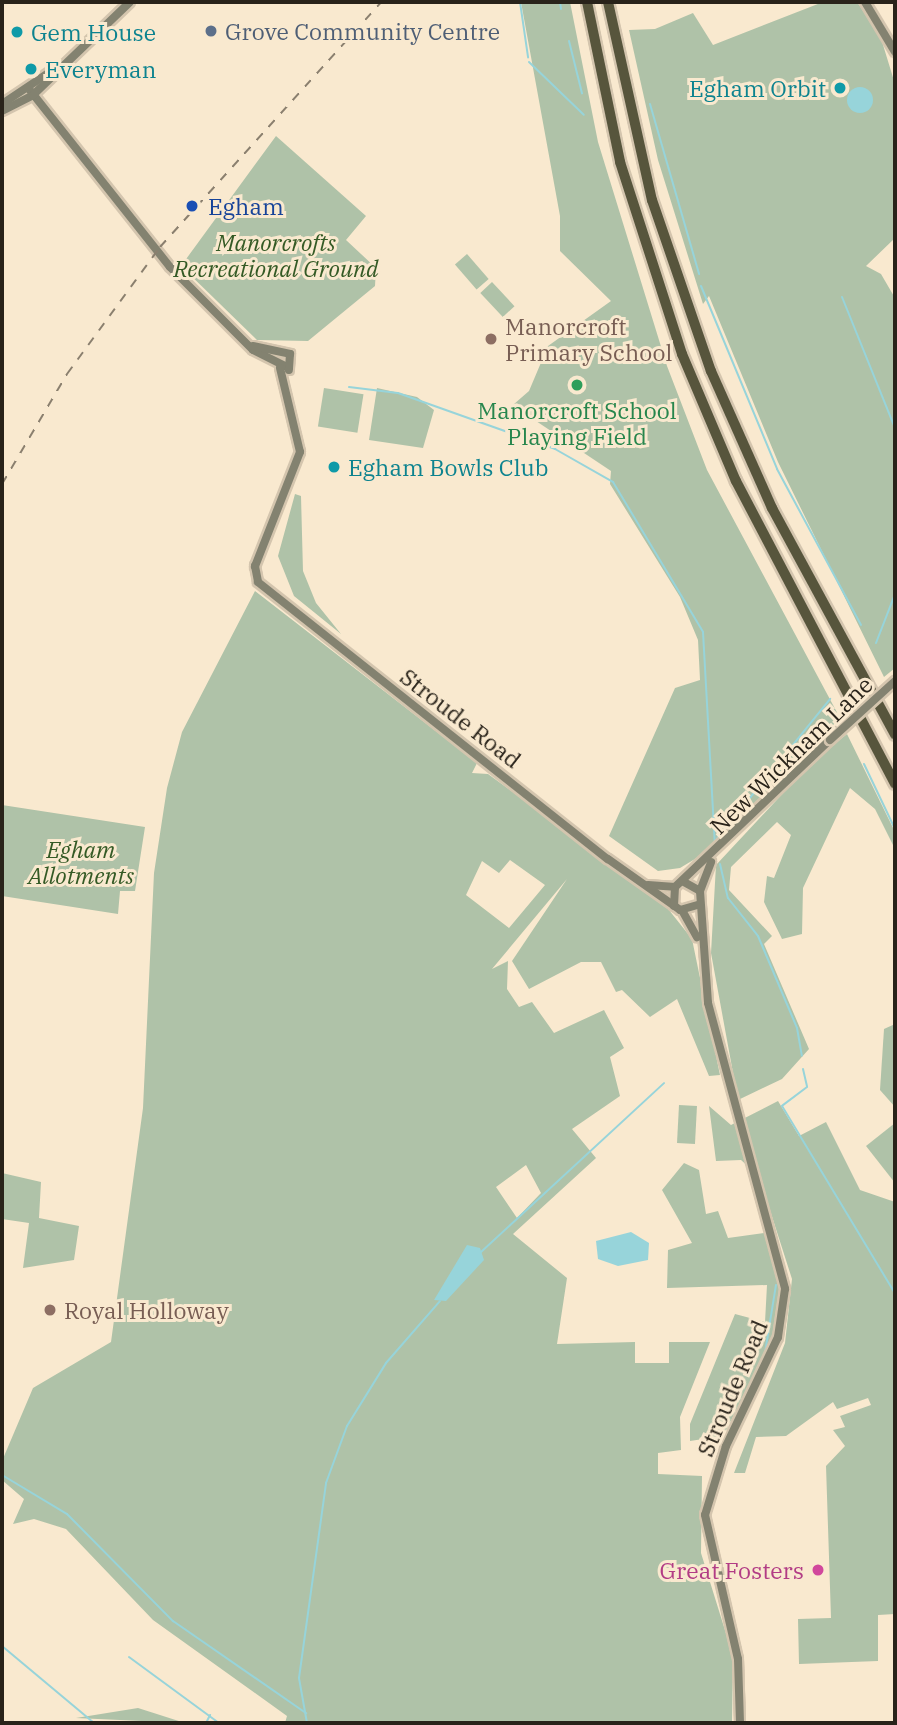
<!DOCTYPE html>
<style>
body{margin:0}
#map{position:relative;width:897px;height:1725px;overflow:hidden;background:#f9e9cf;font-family:"IBM Plex Serif",serif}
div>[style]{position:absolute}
.green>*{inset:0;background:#afc2a8;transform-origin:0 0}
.water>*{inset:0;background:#97d4da}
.round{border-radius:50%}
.stream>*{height:2px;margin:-1px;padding:0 1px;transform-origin:1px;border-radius:1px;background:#97d4da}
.roads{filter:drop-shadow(2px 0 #d4c5ae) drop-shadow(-2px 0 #d4c5ae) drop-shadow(0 2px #d4c5ae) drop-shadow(0 -2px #d4c5ae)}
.secondary>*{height:8px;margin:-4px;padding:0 4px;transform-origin:4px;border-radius:4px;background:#838270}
.highway>*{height:10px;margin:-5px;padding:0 5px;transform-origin:5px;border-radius:5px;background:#57553c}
.rail>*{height:2px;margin-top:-1px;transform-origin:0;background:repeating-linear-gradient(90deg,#8a7f6e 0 9px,transparent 0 18px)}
.bridges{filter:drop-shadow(2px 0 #d4c5ae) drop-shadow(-2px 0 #d4c5ae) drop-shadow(0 2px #d4c5ae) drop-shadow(0 -2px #d4c5ae)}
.secondary-bridge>*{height:8px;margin:-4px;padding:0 4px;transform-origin:4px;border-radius:4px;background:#838270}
.dots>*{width:19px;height:19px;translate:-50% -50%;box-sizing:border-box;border:4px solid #f9e9cf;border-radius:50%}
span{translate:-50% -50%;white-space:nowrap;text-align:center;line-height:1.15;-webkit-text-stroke:6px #f9e9cf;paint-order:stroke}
.service-label{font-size:23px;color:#4e5e75}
.left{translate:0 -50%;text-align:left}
.culture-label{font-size:23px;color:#0d838f}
.right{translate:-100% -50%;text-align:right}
.transit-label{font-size:23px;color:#164399}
.park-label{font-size:23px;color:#345a25;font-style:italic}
.education-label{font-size:23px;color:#785e54}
.leisure-label{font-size:23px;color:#27864d}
.street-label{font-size:23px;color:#29231a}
.hotel-label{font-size:23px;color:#b23c85}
.frame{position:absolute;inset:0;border:4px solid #29231a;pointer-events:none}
</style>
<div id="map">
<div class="green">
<i style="clip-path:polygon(521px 2px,570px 2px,598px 142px,667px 366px,707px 470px,840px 718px,710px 850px,680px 868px,658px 871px,609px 836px,675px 688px,700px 680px,698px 640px,680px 597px,610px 484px,611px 471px,533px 419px,507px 410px,529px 391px,548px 346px,611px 301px,560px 251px,560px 216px)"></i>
<i style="clip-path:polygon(823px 2px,857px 2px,880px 35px,895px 84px,895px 238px,866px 266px,881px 274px,895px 298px,895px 668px,884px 677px,778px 462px,709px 296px,703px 304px,658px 160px,629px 30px,655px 29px,693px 13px,713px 45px)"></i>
<i style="clip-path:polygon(276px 136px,366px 216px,346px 240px,376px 268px,375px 286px,308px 341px,257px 340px,181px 266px)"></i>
<i style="left:467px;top:254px;width:33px;height:16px;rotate:49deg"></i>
<i style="left:492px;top:282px;width:33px;height:16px;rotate:47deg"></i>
<i style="left:324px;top:388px;width:40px;height:39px;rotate:9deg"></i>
<i style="clip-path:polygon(377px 388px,417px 397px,434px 410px,423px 448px,369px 440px)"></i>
<i style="clip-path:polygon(295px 494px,301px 496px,303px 571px,316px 603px,341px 634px,294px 596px,278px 556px)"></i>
<i style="clip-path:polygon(evenodd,255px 591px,477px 763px,472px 773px,488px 774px,661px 900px,692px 939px,720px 1075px,709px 1076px,677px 999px,650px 1017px,622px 990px,616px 992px,601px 962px,581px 962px,529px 989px,512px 961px,567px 879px,492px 969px,508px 961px,507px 989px,519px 1007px,532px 1002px,554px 1033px,604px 1010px,624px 1048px,610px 1057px,620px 1096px,572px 1129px,596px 1158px,513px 1234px,567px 1278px,557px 1344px,635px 1342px,635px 1363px,669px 1363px,669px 1342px,710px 1342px,680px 1417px,681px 1450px,658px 1453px,658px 1474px,702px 1476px,701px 1553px,733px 1656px,732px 1723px,285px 1723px,287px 1716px,153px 1620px,66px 1529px,34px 1519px,13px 1524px,24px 1499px,2px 1480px,2px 1461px,33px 1388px,111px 1342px,143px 1108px,154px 873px,167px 788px,182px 732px,255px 591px,510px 860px,545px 885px,509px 928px,466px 895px,482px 861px,499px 873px,510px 860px,255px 591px,526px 1165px,541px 1193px,517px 1218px,496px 1187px,526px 1165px)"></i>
<i style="clip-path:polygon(847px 734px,895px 832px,895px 849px,875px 809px,850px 788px,803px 888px,802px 934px,782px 939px,764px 902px,767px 876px,774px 878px,791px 835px,777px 822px,731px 867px,729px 890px,772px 936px,764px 944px,809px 1049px,782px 1079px,738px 1100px,711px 953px,716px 865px,814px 760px)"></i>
<i style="clip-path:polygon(2px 805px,145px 827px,135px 891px,120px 891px,118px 914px,2px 896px)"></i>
<i style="clip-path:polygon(895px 1024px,895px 1107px,880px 1090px,884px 1029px)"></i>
<i style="clip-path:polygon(778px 1101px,799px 1136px,826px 1122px,860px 1190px,895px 1202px,895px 1614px,878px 1615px,878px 1661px,799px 1664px,798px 1619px,831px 1618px,826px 1466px,845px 1446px,833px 1430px,845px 1427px,840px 1416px,871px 1405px,868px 1398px,837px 1409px,833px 1402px,786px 1436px,756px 1437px,745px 1473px,734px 1473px,785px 1343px,792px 1279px,759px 1176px,741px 1160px,716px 1161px,709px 1106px,731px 1125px)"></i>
<i style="left:679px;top:1105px;width:18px;height:38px;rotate:3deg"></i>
<i style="clip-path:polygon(895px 1123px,895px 1183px,866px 1146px)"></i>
<i style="clip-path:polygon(684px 1163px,699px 1170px,706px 1214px,718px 1211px,728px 1238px,764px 1233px,780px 1285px,773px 1340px,723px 1436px,690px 1441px,690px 1424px,735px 1314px,765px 1322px,767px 1285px,667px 1288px,668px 1250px,692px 1243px,662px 1190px)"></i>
<i style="clip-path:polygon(2px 1173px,41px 1182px,39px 1218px,79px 1226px,74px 1260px,23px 1268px,29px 1223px,2px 1219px)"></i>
<i style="clip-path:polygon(138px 1708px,185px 1723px,76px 1718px)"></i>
</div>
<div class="water">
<i class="round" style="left:847px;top:87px;width:26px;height:26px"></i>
<i style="clip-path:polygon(631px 1232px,649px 1243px,648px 1260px,618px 1266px,598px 1259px,596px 1241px)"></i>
<i style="clip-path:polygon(467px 1245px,480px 1248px,484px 1260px,446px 1301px,434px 1300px)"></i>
</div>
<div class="stream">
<i style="left:520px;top:2px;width:56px;rotate:81.7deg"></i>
<i style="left:560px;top:2px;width:7px;rotate:82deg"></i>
<i style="left:569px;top:41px;width:54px;rotate:76deg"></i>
<i style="left:529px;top:62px;width:76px;rotate:43.9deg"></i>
<i style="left:650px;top:104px;width:177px;rotate:73.9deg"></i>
<i style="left:701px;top:286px;width:198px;rotate:67.4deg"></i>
<i style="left:777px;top:469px;width:177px;rotate:61.7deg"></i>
<i style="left:842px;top:297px;width:141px;rotate:68deg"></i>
<i style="left:349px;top:387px;width:49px;rotate:7deg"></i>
<i style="left:398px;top:393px;width:167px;rotate:19.6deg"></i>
<i style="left:555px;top:449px;width:67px;rotate:29.6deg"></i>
<i style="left:613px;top:482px;width:175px;rotate:59deg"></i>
<i style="left:703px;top:632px;width:213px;rotate:86.8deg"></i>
<i style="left:876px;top:643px;width:53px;rotate:-68.8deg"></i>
<i style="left:864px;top:764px;width:72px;rotate:64.5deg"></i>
<i style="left:715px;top:841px;width:183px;rotate:-51deg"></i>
<i style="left:720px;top:864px;width:35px;rotate:77deg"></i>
<i style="left:728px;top:898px;width:48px;rotate:51.7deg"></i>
<i style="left:758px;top:936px;width:100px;rotate:67deg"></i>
<i style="left:797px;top:1028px;width:28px;rotate:80deg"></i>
<i style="left:803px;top:1069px;width:18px;rotate:77deg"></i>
<i style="left:807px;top:1087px;width:31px;rotate:143deg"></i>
<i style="left:782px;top:1106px;width:218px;rotate:58.9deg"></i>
<i style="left:481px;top:1252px;width:249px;rotate:-42.7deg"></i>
<i style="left:764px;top:1359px;width:75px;rotate:-80.8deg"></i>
<i style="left:2px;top:1475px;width:76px;rotate:31deg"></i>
<i style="left:67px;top:1514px;width:151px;rotate:45.3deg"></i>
<i style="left:173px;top:1621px;width:162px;rotate:34.7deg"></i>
<i style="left:2px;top:1646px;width:120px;rotate:39.9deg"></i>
<i style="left:129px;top:1657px;width:112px;rotate:36.3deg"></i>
<i style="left:206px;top:1723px;width:9px;rotate:-63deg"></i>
<i style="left:307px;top:1723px;width:46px;rotate:-100.1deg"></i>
<i style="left:299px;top:1678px;width:197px;rotate:-82.1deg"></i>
<i style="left:326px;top:1483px;width:61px;rotate:-69.8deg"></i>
<i style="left:347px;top:1426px;width:74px;rotate:-58.2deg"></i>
<i style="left:386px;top:1363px;width:82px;rotate:-48.9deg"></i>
</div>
<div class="roads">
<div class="secondary">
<i style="left:865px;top:2px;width:58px;rotate:59deg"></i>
<i style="left:29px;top:89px;width:227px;rotate:51.6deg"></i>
<i style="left:170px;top:267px;width:117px;rotate:45deg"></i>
<i style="left:253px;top:350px;width:40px;rotate:26.6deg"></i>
<i style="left:2px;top:104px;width:61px;rotate:-33.7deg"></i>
<i style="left:2px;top:111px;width:35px;rotate:-27deg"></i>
<i style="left:33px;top:95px;width:134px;rotate:-43.8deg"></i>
<i style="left:253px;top:346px;width:38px;rotate:12deg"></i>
<i style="left:290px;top:354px;width:16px;rotate:94deg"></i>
<i style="left:280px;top:368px;width:86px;rotate:76.6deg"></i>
<i style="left:300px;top:452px;width:123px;rotate:111.5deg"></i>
<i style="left:255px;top:566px;width:16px;rotate:79deg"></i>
<i style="left:258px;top:582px;width:446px;rotate:38.4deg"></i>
<i style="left:608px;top:859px;width:88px;rotate:35.3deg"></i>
<i style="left:680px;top:910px;width:19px;rotate:-16deg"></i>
<i style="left:684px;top:882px;width:18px;rotate:29deg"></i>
<i style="left:700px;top:891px;width:112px;rotate:85.9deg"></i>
<i style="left:708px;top:1003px;width:296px;rotate:74.9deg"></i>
<i style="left:785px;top:1289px;width:49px;rotate:98.3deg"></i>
<i style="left:778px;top:1337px;width:121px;rotate:115.5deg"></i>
<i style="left:726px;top:1446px;width:72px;rotate:106.9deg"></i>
<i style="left:705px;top:1515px;width:148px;rotate:77.1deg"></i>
<i style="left:738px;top:1659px;width:64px;rotate:88.2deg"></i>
<i style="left:648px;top:885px;width:27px;rotate:4deg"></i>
<i style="left:700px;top:891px;width:31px;rotate:-69deg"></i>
<i style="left:674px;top:906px;width:19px;rotate:-87deg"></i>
<i style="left:675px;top:887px;width:214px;rotate:-43.5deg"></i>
<i style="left:683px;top:912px;width:29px;rotate:61deg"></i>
</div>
<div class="highway">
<i style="left:587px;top:2px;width:163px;rotate:78.3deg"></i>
<i style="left:620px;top:162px;width:202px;rotate:72.1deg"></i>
<i style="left:682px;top:354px;width:138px;rotate:67deg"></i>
<i style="left:736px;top:481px;width:342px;rotate:62.3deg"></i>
<i style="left:608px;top:2px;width:203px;rotate:77.5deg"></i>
<i style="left:652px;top:200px;width:181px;rotate:71deg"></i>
<i style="left:711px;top:371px;width:150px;rotate:66deg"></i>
<i style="left:772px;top:508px;width:258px;rotate:61.5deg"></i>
</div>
</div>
<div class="rail">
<i style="left:2px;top:484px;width:128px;rotate:-59.4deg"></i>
<i style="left:67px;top:374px;width:157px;rotate:-53.8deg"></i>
<i style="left:160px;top:247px;width:330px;rotate:-47.9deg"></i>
</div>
<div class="bridges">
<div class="secondary-bridge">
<i style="left:830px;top:740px;width:88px;rotate:-42.2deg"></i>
</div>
</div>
<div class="dots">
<i style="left:211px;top:31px;background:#5c6f8a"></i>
<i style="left:17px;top:32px;background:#0f9aa8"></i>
<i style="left:31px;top:69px;background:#0f9aa8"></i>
<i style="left:840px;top:88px;background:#0f9aa8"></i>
<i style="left:192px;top:206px;background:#1a4fb4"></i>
<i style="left:491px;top:339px;background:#8d6e63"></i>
<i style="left:577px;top:385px;background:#2e9e5b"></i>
<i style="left:334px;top:467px;background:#0f9aa8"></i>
<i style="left:50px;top:1310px;background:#8d6e63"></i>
<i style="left:818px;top:1570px;background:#d1479c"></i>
</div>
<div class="service-label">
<span class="left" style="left:225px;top:31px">Grove Community Centre</span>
</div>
<div class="culture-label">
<span class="left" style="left:31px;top:32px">Gem House</span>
<span class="left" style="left:45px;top:69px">Everyman</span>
<span class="right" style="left:826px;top:88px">Egham Orbit</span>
<span class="left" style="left:348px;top:467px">Egham Bowls Club</span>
</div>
<div class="transit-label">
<span class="left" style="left:208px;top:206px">Egham</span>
</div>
<div class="park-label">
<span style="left:276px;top:255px">Manorcrofts<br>Recreational Ground</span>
<span style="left:81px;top:862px">Egham<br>Allotments</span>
</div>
<div class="education-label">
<span class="left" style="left:505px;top:339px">Manorcroft<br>Primary School</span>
<span class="left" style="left:64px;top:1310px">Royal Holloway</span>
</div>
<div class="leisure-label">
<span style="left:577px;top:423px">Manorcroft School<br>Playing Field</span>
</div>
<div class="street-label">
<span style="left:461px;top:718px;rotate:38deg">Stroude Road</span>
<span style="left:791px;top:755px;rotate:-44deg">New Wickham Lane</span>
<span style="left:732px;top:1388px;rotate:-67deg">Stroude Road</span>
</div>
<div class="hotel-label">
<span class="right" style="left:804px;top:1570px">Great Fosters</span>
</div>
<div class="frame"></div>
</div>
